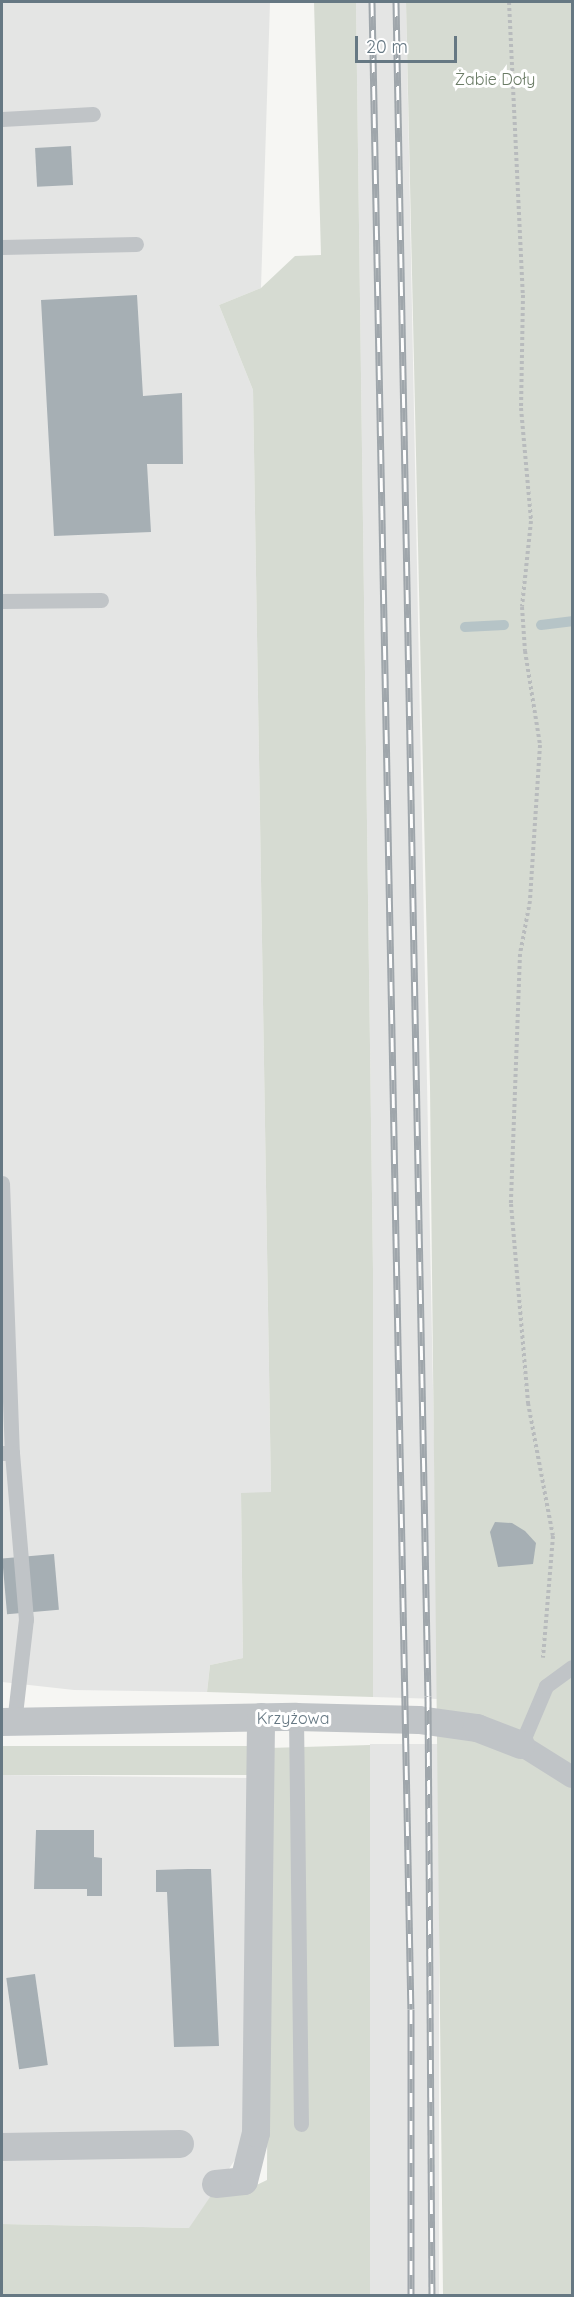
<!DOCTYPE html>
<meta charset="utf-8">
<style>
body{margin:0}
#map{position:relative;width:574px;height:2297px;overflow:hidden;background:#f6f6f3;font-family:Quicksand,sans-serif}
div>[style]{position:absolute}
.built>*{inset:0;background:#e4e5e4;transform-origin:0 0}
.green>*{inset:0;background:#d6dbd2;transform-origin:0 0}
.stream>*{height:10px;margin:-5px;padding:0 5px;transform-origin:5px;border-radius:5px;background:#b6c4c7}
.building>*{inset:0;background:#a6afb4;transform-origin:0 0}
.path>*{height:4px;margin-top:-2px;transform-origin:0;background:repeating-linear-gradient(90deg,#b8bbbd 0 3px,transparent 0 6px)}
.service>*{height:15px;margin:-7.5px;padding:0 7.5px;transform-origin:7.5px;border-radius:7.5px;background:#c0c4c7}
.pedestrian>*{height:22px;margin:-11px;padding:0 11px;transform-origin:11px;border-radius:11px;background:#c0c4c7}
.minor>*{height:28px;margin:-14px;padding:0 14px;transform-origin:14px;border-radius:14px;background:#c0c4c7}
.rail>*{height:7px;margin-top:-3.5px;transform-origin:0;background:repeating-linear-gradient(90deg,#fff 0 14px,#9fa6ab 0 28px);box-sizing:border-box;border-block:2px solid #9fa6ab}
span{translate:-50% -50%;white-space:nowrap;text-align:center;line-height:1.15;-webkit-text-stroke:6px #fff;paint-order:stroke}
.park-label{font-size:16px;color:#6a7b65}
.street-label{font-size:16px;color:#667883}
.frame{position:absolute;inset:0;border:3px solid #667883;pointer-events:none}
.scale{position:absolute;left:355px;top:36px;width:102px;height:27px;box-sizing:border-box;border:3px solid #667883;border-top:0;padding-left:8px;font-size:18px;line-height:21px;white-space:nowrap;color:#667883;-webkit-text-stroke:4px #fff;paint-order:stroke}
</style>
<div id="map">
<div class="built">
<i style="clip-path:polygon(2px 2px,270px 2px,261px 288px,219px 305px,253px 390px,271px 1493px,241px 1493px,243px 1658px,210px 1665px,207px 1692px,74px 1690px,2px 1682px)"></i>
<i style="clip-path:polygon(356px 2px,406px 2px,439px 1699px,373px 1697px,373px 1269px)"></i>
<i style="left:439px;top:1744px;width:551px;height:69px;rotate:90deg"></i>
<i style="clip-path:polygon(2px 1775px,250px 1778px,248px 2140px,190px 2228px,2px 2224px)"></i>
</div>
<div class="green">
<i style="clip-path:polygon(314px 2px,356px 2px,373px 1269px,373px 1697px,207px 1692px,210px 1665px,243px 1658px,241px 1493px,271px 1492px,253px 390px,219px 305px,261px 288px,295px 256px,321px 255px)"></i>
<i style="clip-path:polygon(406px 2px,572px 2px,572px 2295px,443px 2295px,430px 1087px)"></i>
<i style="clip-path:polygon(370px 1745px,370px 2295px,2px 2296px,2px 2224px,189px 2228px,210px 2197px,238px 2194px,267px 2180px,269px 1748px)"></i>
<i style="left:2px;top:1746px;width:248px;height:29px"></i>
</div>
<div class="stream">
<i style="left:541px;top:625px;width:31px;rotate:-7deg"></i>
<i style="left:465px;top:627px;width:39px;rotate:-3deg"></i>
</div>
<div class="building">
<i style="left:71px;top:146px;width:39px;height:36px;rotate:87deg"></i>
<i style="clip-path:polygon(137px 295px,143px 396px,182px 393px,183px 464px,147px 464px,151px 532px,54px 536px,41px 300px)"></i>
<i style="clip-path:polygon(495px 1522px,512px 1523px,525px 1531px,536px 1543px,533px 1564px,498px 1567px,490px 1532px)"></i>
<i style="left:54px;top:1554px;width:56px;height:52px;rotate:85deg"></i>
<i style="clip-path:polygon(36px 1830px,94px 1830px,94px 1857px,102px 1858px,102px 1896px,87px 1896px,87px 1889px,34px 1889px)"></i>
<i style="clip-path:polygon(188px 1869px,211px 1869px,219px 2046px,174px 2047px,167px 1892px,156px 1892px,156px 1870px)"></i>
<i style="left:35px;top:1974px;width:92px;height:29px;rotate:82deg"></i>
</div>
<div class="path">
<i style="left:509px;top:2px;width:293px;rotate:87.3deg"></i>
<i style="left:523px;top:295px;width:113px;rotate:91deg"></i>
<i style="left:521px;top:408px;width:113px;rotate:84.9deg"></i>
<i style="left:531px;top:521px;width:86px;rotate:96deg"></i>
<i style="left:522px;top:607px;width:44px;rotate:86.1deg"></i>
<i style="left:525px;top:651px;width:95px;rotate:80.9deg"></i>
<i style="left:540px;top:745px;width:156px;rotate:93.7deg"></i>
<i style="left:530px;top:901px;width:54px;rotate:100.7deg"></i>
<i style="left:520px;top:954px;width:250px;rotate:92.1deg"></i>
<i style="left:511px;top:1204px;width:200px;rotate:85.1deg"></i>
<i style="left:528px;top:1403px;width:135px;rotate:79.4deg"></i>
<i style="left:553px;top:1536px;width:122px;rotate:94.7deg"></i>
</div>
<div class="service">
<i style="left:2px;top:119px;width:91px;rotate:-3.1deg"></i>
<i style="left:2px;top:247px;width:134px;rotate:-1.3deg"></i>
<i style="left:2px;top:601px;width:99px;rotate:-0.6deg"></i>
<i style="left:2px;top:1183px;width:270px;rotate:87.9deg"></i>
<i style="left:12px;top:1453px;width:10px;rotate:180deg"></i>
<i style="left:12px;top:1453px;width:167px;rotate:85.2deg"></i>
<i style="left:26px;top:1619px;width:104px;rotate:96.6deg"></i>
<i style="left:296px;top:1717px;width:407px;rotate:89.3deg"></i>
<i style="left:521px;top:1745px;width:64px;rotate:-67deg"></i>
<i style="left:546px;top:1686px;width:32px;rotate:-36deg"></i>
</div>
<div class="pedestrian">
<i style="left:521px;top:1745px;width:60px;rotate:32.1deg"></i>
</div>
<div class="minor">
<i style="left:2px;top:1722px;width:294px;rotate:-1deg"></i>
<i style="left:296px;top:1717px;width:123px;rotate:1.4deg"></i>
<i style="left:419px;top:1720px;width:59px;rotate:7.9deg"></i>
<i style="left:477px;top:1728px;width:47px;rotate:21.1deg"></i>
<i style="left:2px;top:2147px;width:178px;rotate:-1deg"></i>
<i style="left:216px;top:2184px;width:28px;rotate:-6deg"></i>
<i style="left:244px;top:2181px;width:49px;rotate:-76deg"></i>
<i style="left:256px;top:2133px;width:416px;rotate:-89.3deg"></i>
</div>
<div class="rail">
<i style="left:372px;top:2px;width:2007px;rotate:88.89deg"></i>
<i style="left:411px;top:2009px;width:287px;rotate:90deg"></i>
<i style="left:396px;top:2px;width:1694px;rotate:88.92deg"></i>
<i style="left:428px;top:1696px;width:600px;rotate:89.62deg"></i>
</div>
<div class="park-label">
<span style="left:495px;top:79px">Żabie Doły</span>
</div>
<div class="street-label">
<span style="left:293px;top:1718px">Krzyżowa</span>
</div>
<div class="frame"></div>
<div class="scale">20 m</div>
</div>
